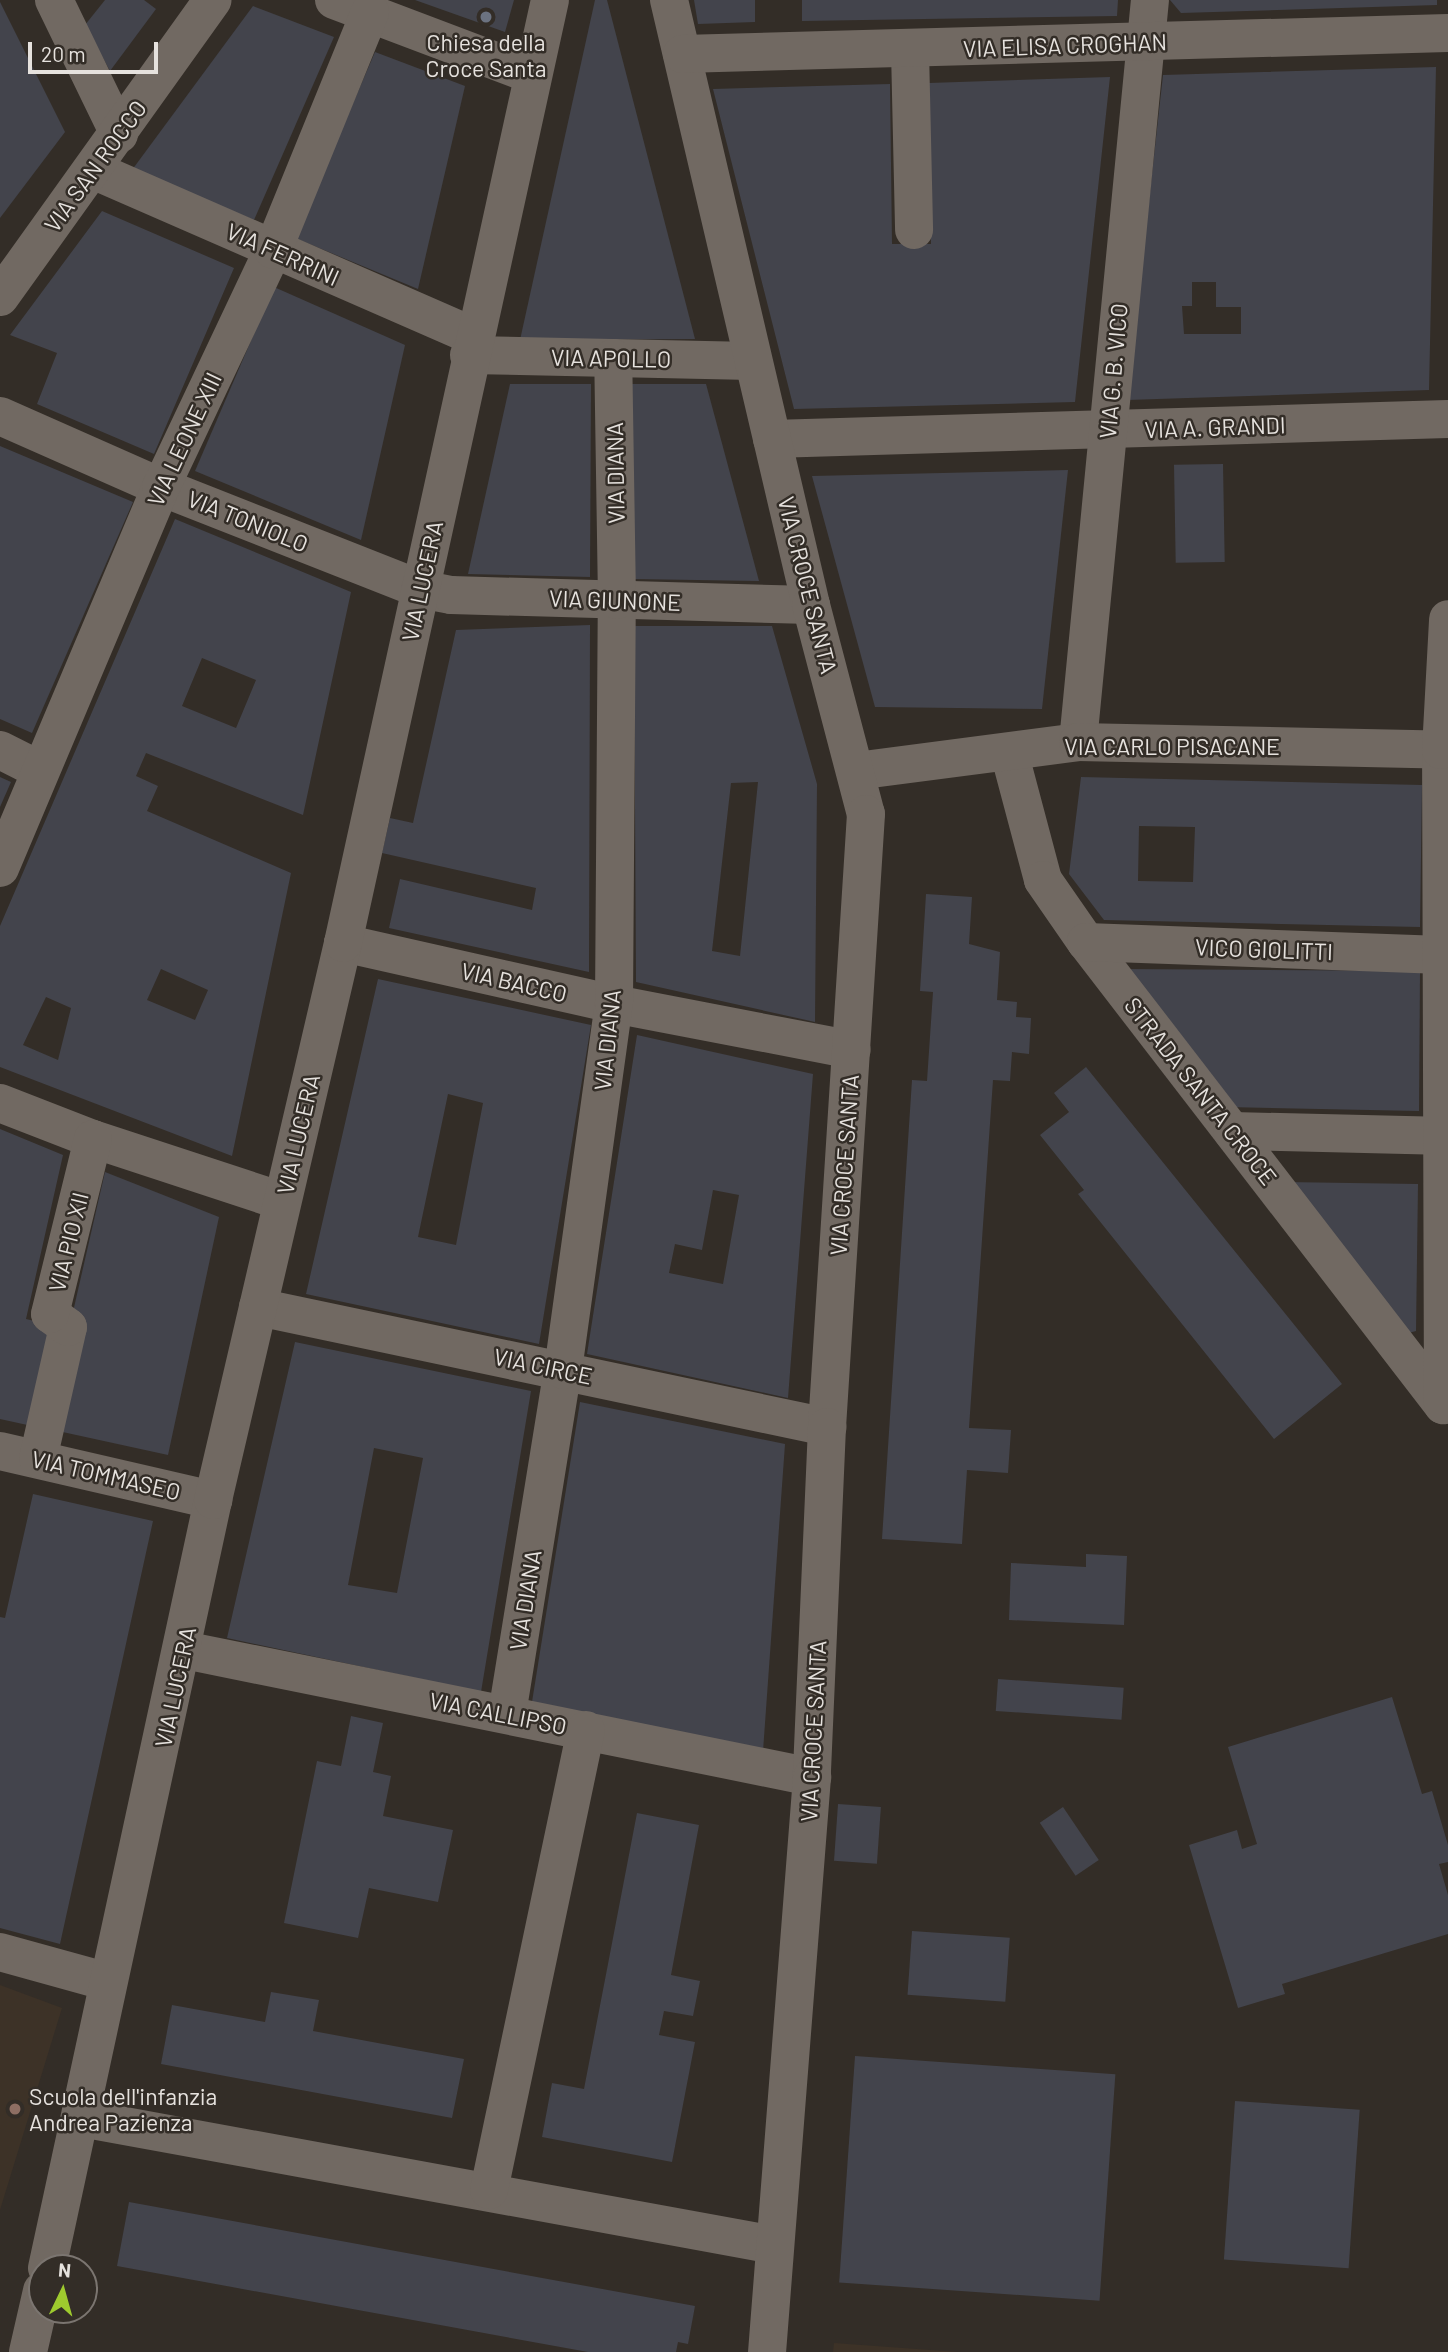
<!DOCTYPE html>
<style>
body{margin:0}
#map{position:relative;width:1448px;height:2352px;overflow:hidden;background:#332d27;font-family:Barlow,sans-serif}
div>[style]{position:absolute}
.built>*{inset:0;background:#3d3227}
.building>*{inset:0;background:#43444c;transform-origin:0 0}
.street>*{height:38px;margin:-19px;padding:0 19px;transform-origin:19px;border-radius:19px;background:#716962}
.secondary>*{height:38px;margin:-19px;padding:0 19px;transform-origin:19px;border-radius:19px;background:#716962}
.dots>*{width:19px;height:19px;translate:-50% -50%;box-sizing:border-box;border:4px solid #332d27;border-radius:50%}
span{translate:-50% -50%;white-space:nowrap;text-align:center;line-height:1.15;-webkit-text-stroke:5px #332d27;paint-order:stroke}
.poi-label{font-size:23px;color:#e6e2de}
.left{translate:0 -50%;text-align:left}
.street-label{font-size:23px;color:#e6e2de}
.north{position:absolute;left:28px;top:2254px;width:70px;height:70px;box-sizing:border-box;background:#332d27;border:2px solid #7b7570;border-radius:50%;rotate:5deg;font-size:19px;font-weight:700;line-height:28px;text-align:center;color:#e6e2de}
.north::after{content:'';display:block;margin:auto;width:24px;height:32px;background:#9eca2e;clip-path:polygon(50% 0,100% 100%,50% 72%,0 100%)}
.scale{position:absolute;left:28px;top:42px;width:130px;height:32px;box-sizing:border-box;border:4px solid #e6e2de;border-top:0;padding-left:9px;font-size:21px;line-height:24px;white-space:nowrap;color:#e6e2de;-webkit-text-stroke:5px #332d27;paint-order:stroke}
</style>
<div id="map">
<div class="built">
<i style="clip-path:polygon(0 1985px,62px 2008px,0 2210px)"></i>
<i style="clip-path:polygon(834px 2343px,958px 2352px,833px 2352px)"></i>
</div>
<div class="building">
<i style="clip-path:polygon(105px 0,144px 0,156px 9px,110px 71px,85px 25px)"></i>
<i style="clip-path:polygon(415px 0,514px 0,505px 32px)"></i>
<i style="clip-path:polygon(595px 0,607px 0,695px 339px,520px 340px)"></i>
<i style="clip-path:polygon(694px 0,755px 0,755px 22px,698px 24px)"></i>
<i style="clip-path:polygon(802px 0,1118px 0,1117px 16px,802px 21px)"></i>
<i style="clip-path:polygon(1170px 0,1437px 0,1437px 5px,1181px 13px)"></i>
<i style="clip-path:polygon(0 2px,65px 132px,0 218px)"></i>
<i style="clip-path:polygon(253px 6px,334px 37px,254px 220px,132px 170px)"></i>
<i style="clip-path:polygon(375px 52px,465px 86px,418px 289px,295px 238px)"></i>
<i style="clip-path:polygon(evenodd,1436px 67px,1429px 390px,1127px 400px,1163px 75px,1436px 67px,1192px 282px,1216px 282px,1216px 307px,1241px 307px,1241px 334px,1184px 334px,1182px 306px,1192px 306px,1192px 282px)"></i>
<i style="clip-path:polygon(1110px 77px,1075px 402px,794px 409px,713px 89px,890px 84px,892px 244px,931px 244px,929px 83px)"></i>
<i style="clip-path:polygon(102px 211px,234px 268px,154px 454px,37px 404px,57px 353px,10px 335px)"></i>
<i style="clip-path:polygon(274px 287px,405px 345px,361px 540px,195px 471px)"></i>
<i style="clip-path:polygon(510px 384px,591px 384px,590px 577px,468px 574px)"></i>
<i style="clip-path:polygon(632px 384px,706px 384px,759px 581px,633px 579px)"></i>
<i style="clip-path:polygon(0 446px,133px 502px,32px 733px,0 719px)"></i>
<i style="left:1223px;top:464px;width:98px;height:49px;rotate:89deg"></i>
<i style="clip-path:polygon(1068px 470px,1042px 709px,875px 707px,812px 476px)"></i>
<i style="clip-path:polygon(evenodd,175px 519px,351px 592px,303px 815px,146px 753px,136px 776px,158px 786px,147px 811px,291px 873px,232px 1156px,0 1067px,0 926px,175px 519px,202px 658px,256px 680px,236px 728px,182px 706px,202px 658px,175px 519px,161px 969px,208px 990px,195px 1020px,147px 1000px,161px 969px,175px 519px,46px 997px,71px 1008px,58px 1060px,23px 1045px,46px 997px)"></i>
<i style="clip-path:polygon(590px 625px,589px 972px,389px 928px,400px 879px,532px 910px,536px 888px,382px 853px,390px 818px,413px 823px,456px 630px)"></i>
<i style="clip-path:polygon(evenodd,634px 626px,772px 626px,817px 784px,815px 1022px,636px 982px,634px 626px,758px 782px,740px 956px,712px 951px,731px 783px,758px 782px)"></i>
<i style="clip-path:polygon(0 777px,11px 782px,0 807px)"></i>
<i style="clip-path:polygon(evenodd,1081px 777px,1422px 785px,1420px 927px,1104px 920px,1069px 874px,1081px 777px,1139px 826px,1195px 827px,1193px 882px,1138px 881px,1139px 826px)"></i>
<i style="clip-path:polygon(926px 894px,972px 897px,969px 944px,1000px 952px,997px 1000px,1017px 1002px,1016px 1017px,1031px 1018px,1029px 1054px,1012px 1052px,1010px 1081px,993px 1080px,969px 1428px,1011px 1430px,1008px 1473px,967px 1470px,962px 1544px,882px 1539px,912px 1080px,927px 1081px,933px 992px,920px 991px)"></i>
<i style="clip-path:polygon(1120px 969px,1420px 971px,1419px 1111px,1226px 1107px)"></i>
<i style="clip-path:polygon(evenodd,378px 979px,591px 1025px,539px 1344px,306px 1294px,378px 979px,448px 1094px,483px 1103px,456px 1245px,418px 1237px,448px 1094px)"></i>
<i style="clip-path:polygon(evenodd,637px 1035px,813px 1074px,788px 1398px,587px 1354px,637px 1035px,713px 1190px,739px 1195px,723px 1284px,669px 1273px,675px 1244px,702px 1250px,713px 1190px)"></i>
<i style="clip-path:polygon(1086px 1067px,1342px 1384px,1274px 1439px,1078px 1194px,1084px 1190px,1040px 1135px,1069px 1112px,1054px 1093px)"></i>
<i style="clip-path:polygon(0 1129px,63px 1155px,26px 1319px,55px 1326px,32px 1426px,0 1419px)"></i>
<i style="clip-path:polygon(105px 1172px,219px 1217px,168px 1455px,58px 1431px,70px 1325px)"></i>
<i style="clip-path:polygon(1284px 1182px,1418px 1184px,1416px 1331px,1401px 1335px)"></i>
<i style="clip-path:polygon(evenodd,295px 1342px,531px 1391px,481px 1692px,227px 1638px,295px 1342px,374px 1448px,423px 1458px,397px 1593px,348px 1585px,374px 1448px)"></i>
<i style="clip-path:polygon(580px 1402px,785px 1444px,763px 1751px,532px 1702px)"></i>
<i style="clip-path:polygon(33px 1494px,153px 1521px,60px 1944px,0 1928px,0 1617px,5px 1618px)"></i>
<i style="clip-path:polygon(1086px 1554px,1127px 1556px,1124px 1625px,1009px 1620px,1011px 1563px,1086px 1567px)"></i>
<i style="left:998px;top:1679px;width:126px;height:32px;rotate:4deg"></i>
<i style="clip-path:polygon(1392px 1697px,1422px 1794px,1432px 1791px,1448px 1845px,1448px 1862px,1439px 1864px,1448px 1895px,1448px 1934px,1282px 1984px,1285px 1994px,1238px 2008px,1189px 1845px,1237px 1830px,1242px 1849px,1257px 1844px,1228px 1747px)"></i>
<i style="clip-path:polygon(351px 1716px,383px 1723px,373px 1772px,391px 1776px,383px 1816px,453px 1830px,438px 1902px,369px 1888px,358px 1938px,284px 1923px,317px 1761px,341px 1766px)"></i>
<i style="left:838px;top:1804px;width:43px;height:57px;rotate:4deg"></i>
<i style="left:1063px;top:1807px;width:64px;height:28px;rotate:56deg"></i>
<i style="clip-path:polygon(637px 1813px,699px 1825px,671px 1975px,700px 1981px,693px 2016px,664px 2011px,659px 2035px,695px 2042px,672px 2162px,542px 2137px,552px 2083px,584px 2089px)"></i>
<i style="left:912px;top:1931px;width:98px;height:64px;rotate:4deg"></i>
<i style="clip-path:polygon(271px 1992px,319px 2000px,313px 2031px,464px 2059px,452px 2118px,161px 2064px,172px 2005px,265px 2022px)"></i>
<i style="left:855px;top:2056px;width:261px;height:227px;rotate:4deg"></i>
<i style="left:1235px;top:2101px;width:125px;height:159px;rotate:4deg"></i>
<i style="clip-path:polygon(129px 2202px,695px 2306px,688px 2344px,678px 2342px,676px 2352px,588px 2352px,117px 2266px)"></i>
</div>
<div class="street">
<i style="left:54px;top:0;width:149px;rotate:64.1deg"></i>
<i style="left:334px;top:0;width:212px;rotate:20.7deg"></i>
<i style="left:910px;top:50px;width:180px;rotate:88.7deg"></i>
<i style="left:93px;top:170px;width:415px;rotate:23.6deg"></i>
<i style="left:0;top:297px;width:365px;rotate:-54.4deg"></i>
<i style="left:469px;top:355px;width:283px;rotate:1.2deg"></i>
<i style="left:0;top:416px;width:176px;rotate:23.8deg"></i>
<i style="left:161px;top:487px;width:278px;rotate:21.5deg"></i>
<i style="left:420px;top:589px;width:32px;rotate:11deg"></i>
<i style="left:451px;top:595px;width:360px;rotate:1.6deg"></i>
<i style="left:772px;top:439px;width:676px;rotate:-1.69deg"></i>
<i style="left:1078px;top:742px;width:745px;rotate:-84.46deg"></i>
<i style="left:0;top:750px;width:45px;rotate:26.6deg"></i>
<i style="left:1009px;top:752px;width:132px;rotate:75.1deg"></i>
<i style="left:1043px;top:880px;width:75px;rotate:55.3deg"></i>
<i style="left:1086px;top:942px;width:585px;rotate:52.37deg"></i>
<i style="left:856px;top:771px;width:224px;rotate:-7.4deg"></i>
<i style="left:1078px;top:742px;width:370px;rotate:1.2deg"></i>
<i style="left:0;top:868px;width:414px;rotate:-67.1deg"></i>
<i style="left:161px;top:487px;width:262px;rotate:-64.7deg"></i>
<i style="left:273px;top:250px;width:257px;rotate:-67.8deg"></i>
<i style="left:1086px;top:942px;width:356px;rotate:2.1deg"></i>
<i style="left:343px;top:943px;width:278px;rotate:12.7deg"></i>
<i style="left:614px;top:1004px;width:242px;rotate:10.9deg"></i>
<i style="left:0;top:1103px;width:100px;rotate:21.2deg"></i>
<i style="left:93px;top:1139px;width:199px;rotate:18.2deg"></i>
<i style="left:1232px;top:1131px;width:216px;rotate:1.3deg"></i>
<i style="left:258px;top:1307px;width:582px;rotate:11.91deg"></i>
<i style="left:1443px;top:1405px;width:655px;rotate:-90.17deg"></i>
<i style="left:1441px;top:750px;width:131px;rotate:-86.9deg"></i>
<i style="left:0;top:1451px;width:219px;rotate:13deg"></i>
<i style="left:38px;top:1459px;width:135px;rotate:-77.2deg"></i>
<i style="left:68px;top:1327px;width:22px;rotate:-144deg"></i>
<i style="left:50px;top:1314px;width:180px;rotate:-76.2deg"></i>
<i style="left:184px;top:1650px;width:641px;rotate:11.43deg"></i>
<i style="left:507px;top:1714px;width:349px;rotate:-80.8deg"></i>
<i style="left:563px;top:1370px;width:370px;rotate:-82.1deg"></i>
<i style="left:614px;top:1004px;width:404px;rotate:-89.6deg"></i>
<i style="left:617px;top:600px;width:242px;rotate:-90.9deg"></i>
<i style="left:0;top:1952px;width:112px;rotate:15.5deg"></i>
<i style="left:81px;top:2118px;width:705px;rotate:10.38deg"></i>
<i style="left:489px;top:2190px;width:470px;rotate:-78.1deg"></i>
</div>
<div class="secondary">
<i style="left:669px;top:0;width:621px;rotate:76.79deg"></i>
<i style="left:811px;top:605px;width:216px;rotate:75.3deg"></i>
<i style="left:866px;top:814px;width:614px;rotate:93.64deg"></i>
<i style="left:827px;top:1427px;width:350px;rotate:92.5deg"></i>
<i style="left:812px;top:1777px;width:577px;rotate:94.47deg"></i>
<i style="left:682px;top:54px;width:766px;rotate:-1.57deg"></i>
<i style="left:47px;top:2268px;width:786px;rotate:-77.8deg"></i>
<i style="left:213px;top:1500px;width:572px;rotate:-76.86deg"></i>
<i style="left:343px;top:943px;width:965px;rotate:-77.62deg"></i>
<i style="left:28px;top:2352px;width:63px;rotate:-77.1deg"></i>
</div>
<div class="dots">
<i style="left:486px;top:17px;background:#6b7280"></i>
<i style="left:15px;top:2109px;background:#8d6e63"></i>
</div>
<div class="poi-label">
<span style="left:486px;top:55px">Chiesa della<br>Croce Santa</span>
<span class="left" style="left:29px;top:2109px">Scuola dell'infanzia<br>Andrea Pazienza</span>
</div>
<div class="street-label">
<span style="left:1065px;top:45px;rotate:-2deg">VIA ELISA CROGHAN</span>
<span style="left:95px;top:166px;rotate:-54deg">VIA SAN ROCCO</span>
<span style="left:283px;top:254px;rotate:24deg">VIA FERRINI</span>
<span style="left:611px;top:358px;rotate:1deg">VIA APOLLO</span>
<span style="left:1113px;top:371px;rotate:-85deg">VIA G. B. VICO</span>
<span style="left:1215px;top:427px;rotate:-2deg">VIA A. GRANDI</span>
<span style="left:184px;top:439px;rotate:-65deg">VIA LEONE XIII</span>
<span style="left:615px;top:473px;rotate:-91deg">VIA DIANA</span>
<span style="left:248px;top:521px;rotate:22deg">VIA TONIOLO</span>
<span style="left:422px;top:581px;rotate:-78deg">VIA LUCERA</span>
<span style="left:808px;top:585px;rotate:76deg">VIA CROCE SANTA</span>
<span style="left:615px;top:600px;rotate:2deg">VIA GIUNONE</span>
<span style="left:1172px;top:746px">VIA CARLO PISACANE</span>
<span style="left:1264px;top:949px;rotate:2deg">VICO GIOLITTI</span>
<span style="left:514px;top:982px;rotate:13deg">VIA BACCO</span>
<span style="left:607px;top:1040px;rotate:-84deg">VIA DIANA</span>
<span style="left:1201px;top:1091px;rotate:52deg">STRADA SANTA CROCE</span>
<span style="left:298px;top:1134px;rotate:-77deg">VIA LUCERA</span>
<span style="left:844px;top:1165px;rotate:-86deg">VIA CROCE SANTA</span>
<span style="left:68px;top:1242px;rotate:-76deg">VIA PIO XII</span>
<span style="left:543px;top:1366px;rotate:12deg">VIA CIRCE</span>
<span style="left:106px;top:1475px;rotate:13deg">VIA TOMMASEO</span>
<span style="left:525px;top:1600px;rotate:-81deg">VIA DIANA</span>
<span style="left:175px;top:1687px;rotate:-78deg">VIA LUCERA</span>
<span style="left:498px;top:1713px;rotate:11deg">VIA CALLIPSO</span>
<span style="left:813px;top:1731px;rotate:-87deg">VIA CROCE SANTA</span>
</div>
<div class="north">N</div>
<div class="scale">20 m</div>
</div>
